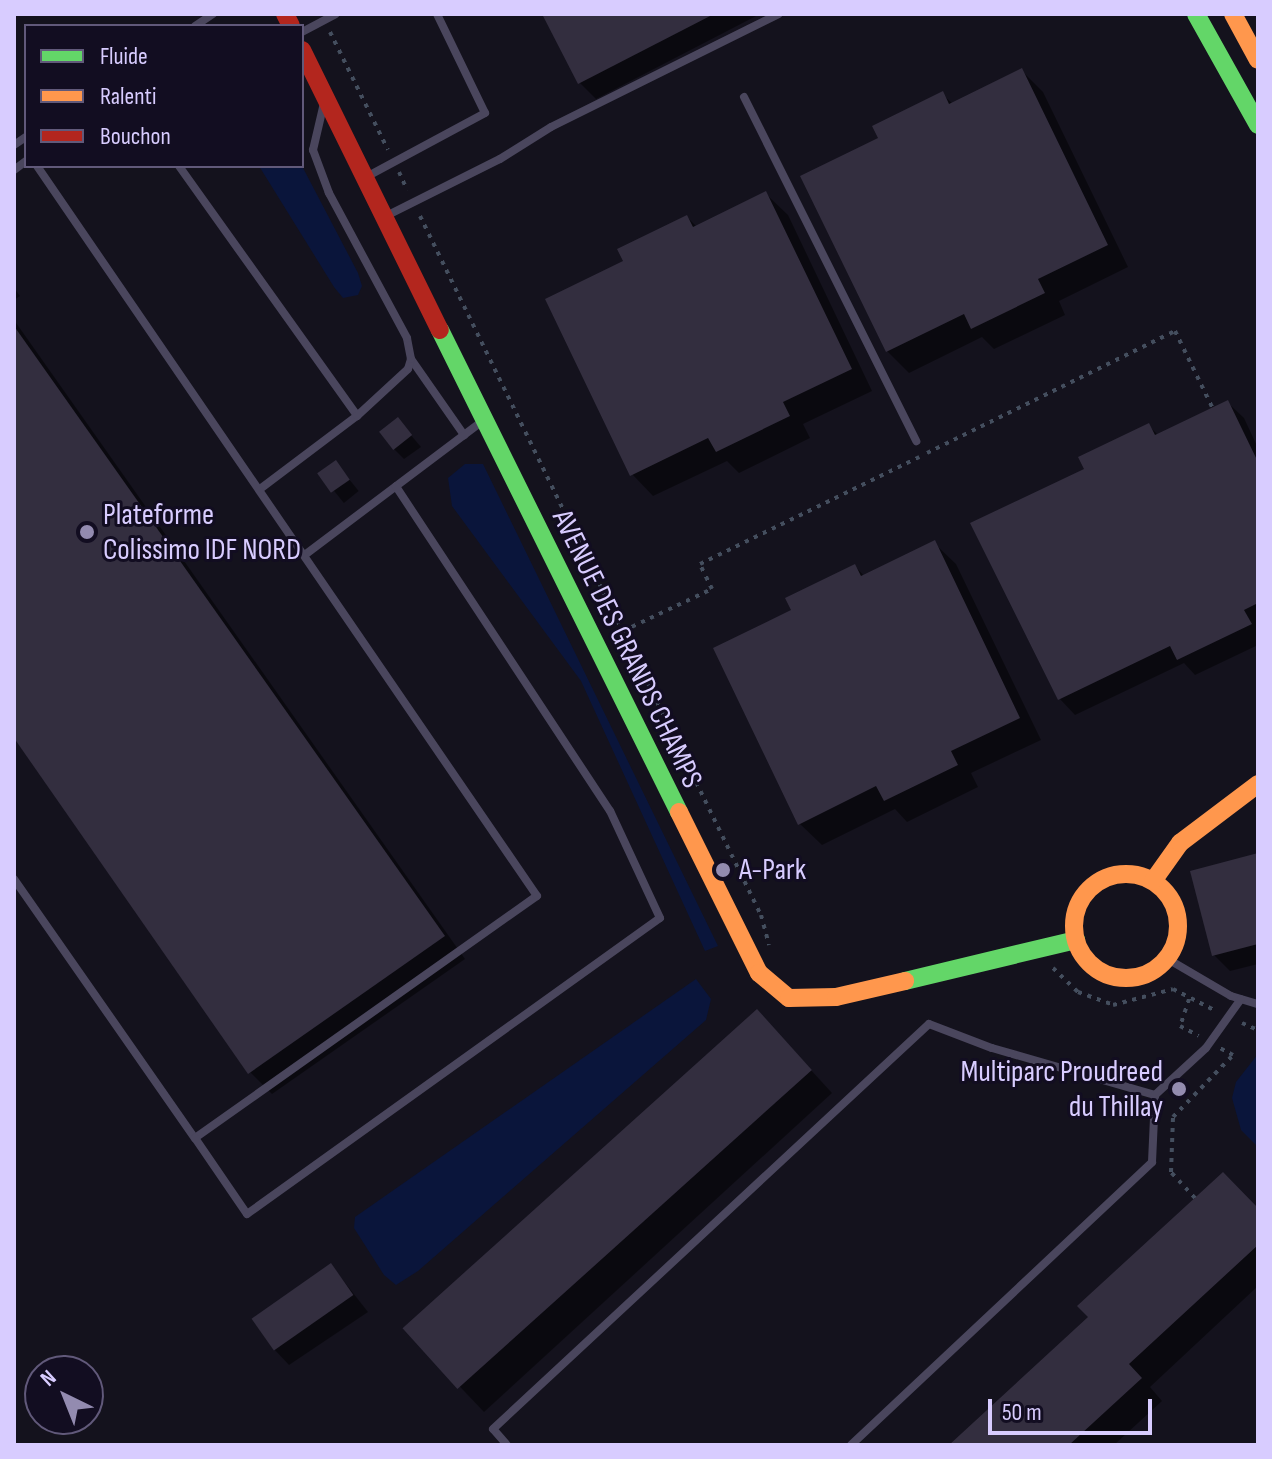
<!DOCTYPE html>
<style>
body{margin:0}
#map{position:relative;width:1272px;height:1459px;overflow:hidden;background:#14121d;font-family:"Sofia Sans Condensed",sans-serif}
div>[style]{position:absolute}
.water>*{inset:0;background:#0a153b}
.shadow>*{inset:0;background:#0007;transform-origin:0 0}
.building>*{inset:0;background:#332e3f;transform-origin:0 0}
.path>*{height:4px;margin-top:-2px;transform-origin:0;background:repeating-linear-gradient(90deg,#444e5e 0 4px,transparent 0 10px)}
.lane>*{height:8px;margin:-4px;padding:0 4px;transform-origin:4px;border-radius:4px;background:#4a465d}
.fast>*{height:18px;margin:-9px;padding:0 9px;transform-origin:9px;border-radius:9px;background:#63d668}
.slow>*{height:18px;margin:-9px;padding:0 9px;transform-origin:9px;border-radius:9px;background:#ff974d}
.slow>.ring{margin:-9px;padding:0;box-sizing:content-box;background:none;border:18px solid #ff974d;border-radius:50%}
.jam>*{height:18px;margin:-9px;padding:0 9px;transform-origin:9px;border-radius:9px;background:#b3261e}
.dots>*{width:22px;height:22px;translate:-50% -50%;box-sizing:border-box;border:4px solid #120d21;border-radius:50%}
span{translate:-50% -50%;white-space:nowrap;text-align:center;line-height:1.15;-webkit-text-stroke:6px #120d21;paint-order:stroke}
.poi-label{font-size:30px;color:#d8ccff}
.left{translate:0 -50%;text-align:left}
.right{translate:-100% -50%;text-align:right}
.street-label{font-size:30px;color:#d8ccff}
.frame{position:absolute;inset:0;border:16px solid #d8ccff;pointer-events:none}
.legend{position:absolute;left:24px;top:24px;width:280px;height:144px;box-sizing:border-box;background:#120d21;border:2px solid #61597a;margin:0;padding:10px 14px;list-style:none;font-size:24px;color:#d8ccff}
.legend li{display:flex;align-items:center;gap:16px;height:40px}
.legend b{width:40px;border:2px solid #61597a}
.north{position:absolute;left:24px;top:1355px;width:80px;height:80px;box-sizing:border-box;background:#120d21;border:2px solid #61597a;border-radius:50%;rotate:317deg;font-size:22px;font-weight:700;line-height:32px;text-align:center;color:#d8ccff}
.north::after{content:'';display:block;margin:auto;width:28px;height:36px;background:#938bb0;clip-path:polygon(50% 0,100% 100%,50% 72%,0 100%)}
.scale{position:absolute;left:988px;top:1399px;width:164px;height:36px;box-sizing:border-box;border:4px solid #d8ccff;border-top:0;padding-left:10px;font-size:24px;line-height:28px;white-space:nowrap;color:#d8ccff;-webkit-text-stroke:6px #120d21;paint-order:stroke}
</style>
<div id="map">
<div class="water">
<i style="clip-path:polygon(259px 166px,302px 166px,358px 273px,362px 286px,358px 295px,343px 298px,334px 287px)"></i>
<i style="clip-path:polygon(465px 464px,483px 464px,718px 946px,705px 951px,581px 681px,452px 506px,448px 478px)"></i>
<i style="clip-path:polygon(696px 979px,711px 999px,706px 1020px,418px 1271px,396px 1285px,384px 1275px,354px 1228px,355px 1217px)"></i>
<i style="clip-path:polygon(1258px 1054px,1258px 1147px,1241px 1130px,1232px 1098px,1236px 1082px)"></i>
</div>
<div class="shadow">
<i style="clip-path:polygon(545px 14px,760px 14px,596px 99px,580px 83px)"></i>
<i style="clip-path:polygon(1022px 71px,1043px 92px,1128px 267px,1059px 301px,1065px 315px,994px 349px,982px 337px,909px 373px,887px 351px,881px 139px,942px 94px,953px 104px)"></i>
<i style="clip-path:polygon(766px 194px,788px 215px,872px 391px,803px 424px,810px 438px,739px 473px,727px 461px,653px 496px,632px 474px,625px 262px,687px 217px,697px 227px)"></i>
<i style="clip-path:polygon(14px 288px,20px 296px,14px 300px)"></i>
<i style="clip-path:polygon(14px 320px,465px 959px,272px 1094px,250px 1072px,14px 734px)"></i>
<i style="clip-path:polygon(1227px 402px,1244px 418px,1258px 448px,1258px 645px,1195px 675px,1184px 663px,1075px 715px,1059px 698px,1087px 470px,1148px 425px,1158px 435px)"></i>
<i style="clip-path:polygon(398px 420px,421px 447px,404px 459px,393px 448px)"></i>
<i style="left:336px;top:463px;width:36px;height:19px;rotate:51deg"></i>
<i style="clip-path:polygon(934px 543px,956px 564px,1041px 740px,971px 773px,978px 787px,907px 822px,895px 809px,822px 845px,800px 824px,793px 611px,855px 566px,865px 577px)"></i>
<i style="clip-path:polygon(1258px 855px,1258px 964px,1230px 971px,1214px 955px)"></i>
<i style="clip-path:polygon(778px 1034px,832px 1093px,484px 1412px,408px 1332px)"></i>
<i style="clip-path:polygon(1258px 1210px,1258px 1286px,1150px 1387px,1162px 1401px,1114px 1445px,952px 1445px)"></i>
<i style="clip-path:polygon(331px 1265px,368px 1312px,289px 1365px,273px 1348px)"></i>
</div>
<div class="building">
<i style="clip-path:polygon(542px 14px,714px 14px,578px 84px)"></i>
<i style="clip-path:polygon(1022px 68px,1108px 245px,1038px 279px,1045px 293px,971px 329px,964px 314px,886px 352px,800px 176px,878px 138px,872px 126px,943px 91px,949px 104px)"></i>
<i style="clip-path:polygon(766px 191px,852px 369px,783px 402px,790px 416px,716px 452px,708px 438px,630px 476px,545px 299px,623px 261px,617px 249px,687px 215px,693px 227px)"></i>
<i style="clip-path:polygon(14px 326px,445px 936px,248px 1074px,14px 738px)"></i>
<i style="clip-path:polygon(1228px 400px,1258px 462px,1258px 603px,1244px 610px,1252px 624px,1177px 660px,1170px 646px,1058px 700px,970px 523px,1084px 469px,1078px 457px,1149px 423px,1155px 435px)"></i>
<i style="left:398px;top:417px;width:23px;height:24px;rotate:52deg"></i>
<i style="left:336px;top:460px;width:24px;height:23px;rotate:55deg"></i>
<i style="clip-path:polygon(935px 540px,1020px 718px,951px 751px,958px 765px,884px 801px,876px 786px,798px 825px,713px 648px,791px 610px,785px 598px,855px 564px,861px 576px)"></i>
<i style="clip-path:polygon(1258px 853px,1258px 944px,1212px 956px,1190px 871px)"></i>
<i style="left:757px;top:1009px;width:82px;height:477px;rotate:48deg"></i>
<i style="clip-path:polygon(1223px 1172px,1258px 1208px,1258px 1245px,1129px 1364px,1142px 1378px,1069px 1445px,949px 1445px,1088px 1317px,1077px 1306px)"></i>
<i style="left:331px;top:1263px;width:39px;height:97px;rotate:55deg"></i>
</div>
<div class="path">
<i style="left:330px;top:32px;width:131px;rotate:63.8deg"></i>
<i style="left:399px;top:172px;width:20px;rotate:66deg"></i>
<i style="left:420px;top:216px;width:778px;rotate:64deg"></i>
<i style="left:761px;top:915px;width:31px;rotate:75deg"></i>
<i style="left:927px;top:453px;width:276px;rotate:-26.2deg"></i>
<i style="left:1175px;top:331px;width:85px;rotate:64deg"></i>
<i style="left:623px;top:631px;width:98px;rotate:-25.3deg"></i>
<i style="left:712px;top:589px;width:28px;rotate:-116deg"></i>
<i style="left:700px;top:564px;width:244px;rotate:-26deg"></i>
<i style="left:1053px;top:968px;width:35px;rotate:44deg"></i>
<i style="left:1078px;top:992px;width:37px;rotate:20deg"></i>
<i style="left:1113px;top:1005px;width:62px;rotate:-14.9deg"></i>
<i style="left:1173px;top:989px;width:48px;rotate:27.1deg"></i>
<i style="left:1189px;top:999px;width:28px;rotate:108deg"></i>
<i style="left:1180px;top:1026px;width:21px;rotate:28deg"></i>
<i style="left:1242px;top:1023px;width:17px;rotate:24deg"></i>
<i style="left:1195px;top:1198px;width:35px;rotate:-133deg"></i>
<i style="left:1171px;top:1172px;width:55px;rotate:-87.9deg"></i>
<i style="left:1173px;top:1117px;width:86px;rotate:-45.9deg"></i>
<i style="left:1233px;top:1055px;width:15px;rotate:-152deg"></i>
</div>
<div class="lane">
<i style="left:195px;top:26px;width:22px;rotate:-34deg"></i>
<i style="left:302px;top:32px;width:38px;rotate:-28deg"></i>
<i style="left:744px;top:97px;width:385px;rotate:63.4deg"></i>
<i style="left:14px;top:145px;width:14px;rotate:-34deg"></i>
<i style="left:179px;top:166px;width:307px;rotate:54.5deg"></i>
<i style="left:14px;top:170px;width:15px;rotate:-37deg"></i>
<i style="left:368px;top:176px;width:133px;rotate:-28.3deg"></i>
<i style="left:485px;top:113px;width:110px;rotate:-115.9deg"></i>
<i style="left:386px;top:216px;width:127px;rotate:-26.6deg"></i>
<i style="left:500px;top:159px;width:60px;rotate:-32.1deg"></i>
<i style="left:551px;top:127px;width:254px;rotate:-26.4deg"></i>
<i style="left:411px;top:359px;width:93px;rotate:55.1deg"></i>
<i style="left:260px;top:489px;width:121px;rotate:-37deg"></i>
<i style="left:357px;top:416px;width:69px;rotate:-42.7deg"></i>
<i style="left:408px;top:369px;width:10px;rotate:-73deg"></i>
<i style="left:411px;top:359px;width:21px;rotate:-101deg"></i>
<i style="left:407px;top:338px;width:165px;rotate:-118.3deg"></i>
<i style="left:329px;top:193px;width:46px;rotate:-110.4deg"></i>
<i style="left:313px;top:150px;width:48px;rotate:-76.8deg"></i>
<i style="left:306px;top:554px;width:219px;rotate:-37deg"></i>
<i style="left:14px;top:879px;width:316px;rotate:55.1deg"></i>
<i style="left:195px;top:1138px;width:419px;rotate:-35.3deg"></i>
<i style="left:537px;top:896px;width:885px;rotate:-124.41deg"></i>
<i style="left:1166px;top:958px;width:75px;rotate:30.3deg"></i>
<i style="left:1231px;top:996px;width:28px;rotate:17deg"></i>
<i style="left:195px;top:1138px;width:92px;rotate:55.6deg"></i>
<i style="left:247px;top:1214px;width:508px;rotate:-35.63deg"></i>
<i style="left:660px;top:918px;width:118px;rotate:-115deg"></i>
<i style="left:610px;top:811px;width:389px;rotate:-123.4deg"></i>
<i style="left:507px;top:1445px;width:21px;rotate:-131deg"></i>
<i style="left:493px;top:1429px;width:595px;rotate:-42.89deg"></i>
<i style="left:929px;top:1024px;width:67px;rotate:20.9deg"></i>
<i style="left:992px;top:1048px;width:170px;rotate:16.1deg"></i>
<i style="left:851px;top:1445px;width:413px;rotate:-43.2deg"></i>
<i style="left:1152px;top:1162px;width:67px;rotate:-87.4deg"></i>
<i style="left:1155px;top:1095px;width:69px;rotate:-42.7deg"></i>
<i style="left:1206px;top:1048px;width:60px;rotate:-54.5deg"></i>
</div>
<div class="fast">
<i style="left:1196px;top:14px;width:127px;rotate:60.8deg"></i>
<i style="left:440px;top:330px;width:538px;rotate:63.63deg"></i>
<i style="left:905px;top:981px;width:176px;rotate:-13.5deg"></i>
</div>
<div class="slow">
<i style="left:1233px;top:14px;width:52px;rotate:61.5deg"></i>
<i style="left:679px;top:812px;width:180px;rotate:63.6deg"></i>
<i style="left:759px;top:973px;width:39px;rotate:40deg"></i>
<i style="left:789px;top:998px;width:47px;rotate:-1.2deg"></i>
<i style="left:836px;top:997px;width:71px;rotate:-13.1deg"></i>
<i class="ring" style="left:1074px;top:874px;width:86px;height:86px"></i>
<i style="left:1153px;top:881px;width:47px;rotate:-54.6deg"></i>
<i style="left:1180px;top:843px;width:98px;rotate:-37.1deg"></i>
</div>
<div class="jam">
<i style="left:285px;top:14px;width:13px;rotate:63deg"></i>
<i style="left:302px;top:50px;width:312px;rotate:63.8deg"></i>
</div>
<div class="dots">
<i style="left:87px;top:532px;background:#938bb0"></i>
<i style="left:723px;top:870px;background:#938bb0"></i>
<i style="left:1179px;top:1089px;background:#938bb0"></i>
</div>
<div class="poi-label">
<span class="left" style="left:103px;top:532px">Plateforme<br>Colissimo IDF NORD</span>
<span class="left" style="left:739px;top:870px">A-Park</span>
<span class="right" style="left:1163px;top:1089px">Multiparc Proudreed<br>du Thillay</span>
</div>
<div class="street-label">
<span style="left:627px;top:649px;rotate:64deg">AVENUE DES GRANDS CHAMPS</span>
</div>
<div class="frame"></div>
<ul class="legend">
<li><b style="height:10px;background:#63d668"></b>Fluide</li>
<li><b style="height:10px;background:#ff974d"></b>Ralenti</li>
<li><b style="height:10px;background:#b3261e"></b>Bouchon</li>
</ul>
<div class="north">N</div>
<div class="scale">50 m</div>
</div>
